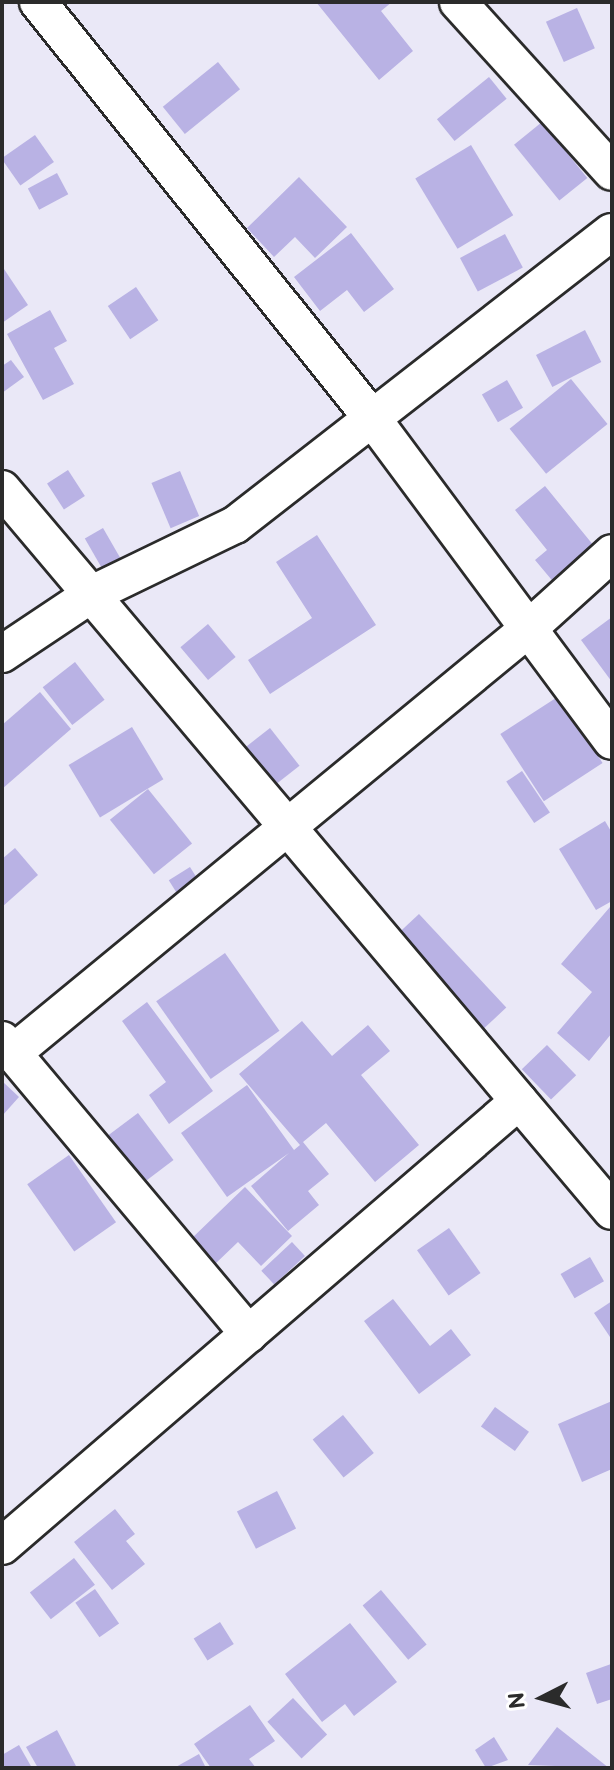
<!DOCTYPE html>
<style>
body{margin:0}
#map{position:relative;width:614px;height:1770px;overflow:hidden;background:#eae8f7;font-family:"Balsamiq Sans",sans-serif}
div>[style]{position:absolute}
.building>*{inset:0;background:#b9b2e4;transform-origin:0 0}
.roads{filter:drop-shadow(2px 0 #2b2b2b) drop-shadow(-2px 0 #2b2b2b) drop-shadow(0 2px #2b2b2b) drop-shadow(0 -2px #2b2b2b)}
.minor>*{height:36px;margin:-18px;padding:0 18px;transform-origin:18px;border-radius:18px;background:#fff}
span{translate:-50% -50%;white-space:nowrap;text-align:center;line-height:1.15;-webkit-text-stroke:7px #fff;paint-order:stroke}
.frame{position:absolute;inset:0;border:4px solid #2b2b2b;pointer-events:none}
.north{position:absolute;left:502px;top:1658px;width:80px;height:80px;-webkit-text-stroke:6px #fff;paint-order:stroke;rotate:264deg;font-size:22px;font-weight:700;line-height:32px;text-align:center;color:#2b2b2b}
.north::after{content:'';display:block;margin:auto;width:28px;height:36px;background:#2b2b2b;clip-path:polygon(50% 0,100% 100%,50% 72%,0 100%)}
</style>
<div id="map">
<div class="building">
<i style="clip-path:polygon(316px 2px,392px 2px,381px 11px,413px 51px,379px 80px)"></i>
<i style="left:577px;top:8px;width:44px;height:34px;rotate:66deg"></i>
<i style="left:218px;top:62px;width:35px;height:71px;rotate:51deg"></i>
<i style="left:489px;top:77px;width:28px;height:67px;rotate:51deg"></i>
<i style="left:542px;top:122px;width:72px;height:36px;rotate:51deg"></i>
<i style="left:35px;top:135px;width:33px;height:41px;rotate:55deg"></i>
<i style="left:471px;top:145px;width:82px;height:65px;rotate:59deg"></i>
<i style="left:57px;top:173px;width:24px;height:33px;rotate:62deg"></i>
<i style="clip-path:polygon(299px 177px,347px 227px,315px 258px,295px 237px,274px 257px,247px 228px)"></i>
<i style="clip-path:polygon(351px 233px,394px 289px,364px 312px,347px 290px,320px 311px,294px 277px)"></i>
<i style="left:505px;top:234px;width:38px;height:51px;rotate:62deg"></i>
<i style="clip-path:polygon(2px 266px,28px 305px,2px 323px)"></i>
<i style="left:136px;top:287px;width:40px;height:34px;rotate:56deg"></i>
<i style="clip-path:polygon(50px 310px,67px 341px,54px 348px,74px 384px,43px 400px,7px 334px)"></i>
<i style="left:585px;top:330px;width:36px;height:55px;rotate:63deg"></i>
<i style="clip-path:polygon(11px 360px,24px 377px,2px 393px,2px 366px)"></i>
<i style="left:571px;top:379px;width:58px;height:79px;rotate:51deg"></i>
<i style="left:507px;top:380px;width:32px;height:29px;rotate:60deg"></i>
<i style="left:68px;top:470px;width:31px;height:25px;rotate:57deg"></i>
<i style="left:180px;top:471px;width:49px;height:31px;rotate:67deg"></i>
<i style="clip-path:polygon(545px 486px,603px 557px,561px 591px,535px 560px,547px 550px,515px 510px)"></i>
<i style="left:103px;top:528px;width:38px;height:21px;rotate:60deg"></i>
<i style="clip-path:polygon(317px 535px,376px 625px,270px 694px,248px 660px,312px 618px,276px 562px)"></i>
<i style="clip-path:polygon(612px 617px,612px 682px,581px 640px)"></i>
<i style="left:208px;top:624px;width:43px;height:36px;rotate:50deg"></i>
<i style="left:75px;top:662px;width:48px;height:41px;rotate:52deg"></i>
<i style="clip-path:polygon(40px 692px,71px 729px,2px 789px,2px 725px)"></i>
<i style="left:559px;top:696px;width:80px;height:70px;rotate:57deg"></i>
<i style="left:132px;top:727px;width:61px;height:74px;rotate:59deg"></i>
<i style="left:270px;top:728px;width:48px;height:30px;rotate:52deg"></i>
<i style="left:522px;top:771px;width:50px;height:19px;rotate:56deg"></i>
<i style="left:148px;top:789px;width:70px;height:49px;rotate:51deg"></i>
<i style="clip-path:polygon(605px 821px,612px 833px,612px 901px,596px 910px,559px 849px)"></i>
<i style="clip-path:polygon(15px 848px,38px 875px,2px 907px,2px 859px)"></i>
<i style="left:190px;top:867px;width:28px;height:25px;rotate:58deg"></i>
<i style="clip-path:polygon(610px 907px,612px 1033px,589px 1061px,557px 1033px,592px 992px,561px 964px)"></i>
<i style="left:419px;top:914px;width:128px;height:33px;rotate:47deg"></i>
<i style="left:225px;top:953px;width:95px;height:84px;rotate:55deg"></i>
<i style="clip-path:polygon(147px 1002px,213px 1091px,169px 1124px,149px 1095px,166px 1082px,122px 1021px)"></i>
<i style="clip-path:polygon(302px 1021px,332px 1056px,368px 1025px,390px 1051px,361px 1075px,419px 1145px,375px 1182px,326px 1123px,303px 1142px,329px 1174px,308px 1191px,319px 1205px,288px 1231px,251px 1186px,289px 1153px,227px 1197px,181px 1133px,247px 1085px,294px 1150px,300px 1145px,239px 1074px)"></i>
<i style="left:547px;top:1045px;width:42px;height:35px;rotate:46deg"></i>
<i style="clip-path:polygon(2px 1081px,19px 1097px,2px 1116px)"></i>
<i style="left:138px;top:1113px;width:59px;height:38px;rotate:53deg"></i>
<i style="left:69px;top:1155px;width:82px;height:51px;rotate:55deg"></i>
<i style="clip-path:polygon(245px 1187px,292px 1236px,261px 1266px,238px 1242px,214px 1265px,190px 1240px)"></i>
<i style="left:449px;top:1228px;width:55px;height:39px;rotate:55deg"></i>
<i style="left:292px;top:1242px;width:19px;height:42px;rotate:47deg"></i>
<i style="left:590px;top:1257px;width:28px;height:34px;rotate:60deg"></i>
<i style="clip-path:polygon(393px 1299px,430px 1346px,451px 1329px,471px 1355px,419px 1394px,364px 1321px)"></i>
<i style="clip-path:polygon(612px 1301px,612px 1340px,594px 1313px)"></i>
<i style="clip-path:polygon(612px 1401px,612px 1469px,582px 1482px,558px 1424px)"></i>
<i style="left:495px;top:1407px;width:42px;height:24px;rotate:36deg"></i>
<i style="left:343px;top:1415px;width:49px;height:39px;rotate:51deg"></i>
<i style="left:277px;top:1491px;width:42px;height:45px;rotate:63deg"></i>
<i style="clip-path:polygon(115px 1509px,135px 1534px,126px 1541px,145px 1564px,112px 1590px,74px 1542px)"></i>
<i style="left:74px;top:1558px;width:34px;height:56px;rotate:52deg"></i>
<i style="left:95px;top:1589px;width:42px;height:24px;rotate:55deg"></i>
<i style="left:381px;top:1590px;width:71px;height:24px;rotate:50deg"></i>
<i style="left:220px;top:1622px;width:26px;height:31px;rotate:58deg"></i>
<i style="clip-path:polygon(350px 1623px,397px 1682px,354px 1716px,345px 1704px,322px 1722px,285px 1674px)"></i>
<i style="clip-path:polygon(611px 1664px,612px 1699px,597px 1704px,586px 1673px)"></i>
<i style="left:293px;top:1698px;width:50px;height:35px;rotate:47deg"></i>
<i style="clip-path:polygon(250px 1705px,275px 1741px,249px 1759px,256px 1768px,211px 1768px,194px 1744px)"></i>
<i style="clip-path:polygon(557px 1727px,609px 1768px,528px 1765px)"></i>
<i style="clip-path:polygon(57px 1730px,77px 1768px,38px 1768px,26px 1747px)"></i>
<i style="clip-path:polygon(494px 1737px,508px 1760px,486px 1768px,475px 1750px)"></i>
<i style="clip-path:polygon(19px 1745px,32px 1768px,2px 1768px,2px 1755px)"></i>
<i style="clip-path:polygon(199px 1754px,206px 1768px,174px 1768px)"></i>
</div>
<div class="roads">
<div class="minor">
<i style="left:38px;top:2px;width:533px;rotate:51.24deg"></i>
<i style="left:372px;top:418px;width:402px;rotate:53.4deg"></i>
<i style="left:458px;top:2px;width:229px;rotate:47.8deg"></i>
<i style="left:2px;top:489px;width:945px;rotate:49.81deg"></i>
<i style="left:2px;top:654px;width:108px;rotate:-33.7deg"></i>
<i style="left:92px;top:594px;width:159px;rotate:-25.8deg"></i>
<i style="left:235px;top:525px;width:477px;rotate:-37.9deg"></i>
<i style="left:2px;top:1040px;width:384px;rotate:50deg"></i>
<i style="left:13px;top:1053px;width:667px;rotate:-39.46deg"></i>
<i style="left:528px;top:629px;width:113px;rotate:-42.1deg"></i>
<i style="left:2px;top:1546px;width:682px;rotate:-40.72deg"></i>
</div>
</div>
<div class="frame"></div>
<div class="north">N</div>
</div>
